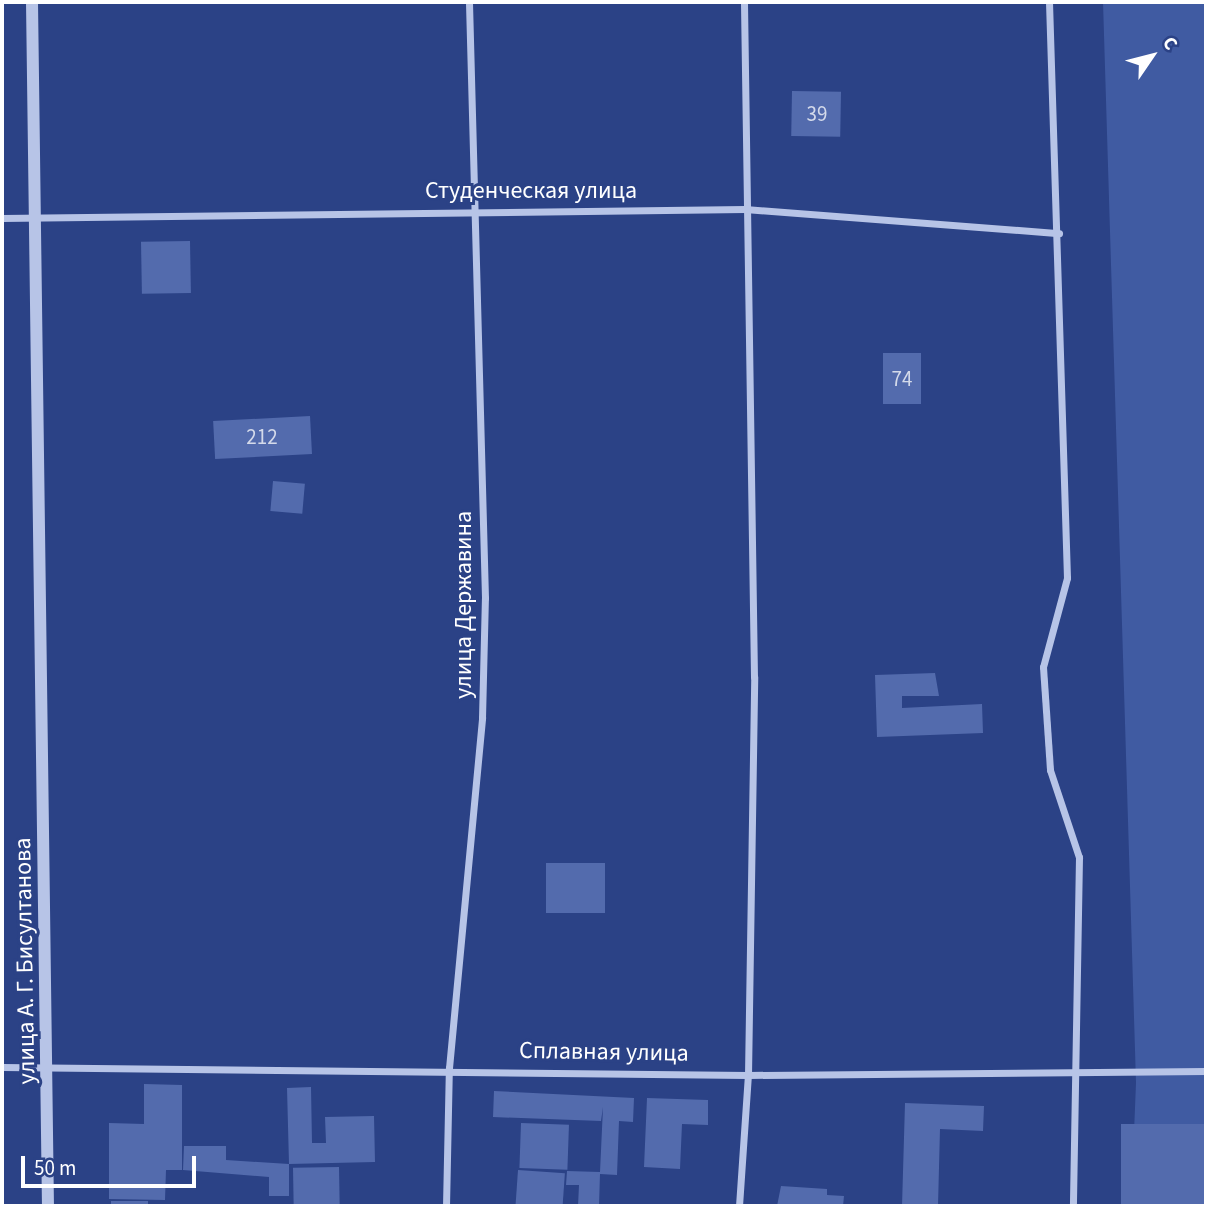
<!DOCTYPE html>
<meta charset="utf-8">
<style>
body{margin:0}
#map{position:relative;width:1208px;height:1208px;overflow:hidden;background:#2b4286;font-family:"Source Sans 3",sans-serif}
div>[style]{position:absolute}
.green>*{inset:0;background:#405ba2}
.building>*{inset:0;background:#536bad;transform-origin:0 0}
.minor>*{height:7px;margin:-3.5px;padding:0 3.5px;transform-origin:3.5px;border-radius:3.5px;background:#b7c4e7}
.tertiary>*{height:12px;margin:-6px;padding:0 6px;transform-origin:6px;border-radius:6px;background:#b7c4e7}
span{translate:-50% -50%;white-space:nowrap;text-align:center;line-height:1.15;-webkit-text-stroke:6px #2b4286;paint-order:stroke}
.number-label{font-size:21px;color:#d4daea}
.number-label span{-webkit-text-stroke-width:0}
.street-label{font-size:24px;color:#fff}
.frame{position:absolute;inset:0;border:4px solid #fff;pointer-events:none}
.north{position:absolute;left:1117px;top:21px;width:70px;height:70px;-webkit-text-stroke:5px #2b4286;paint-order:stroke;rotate:55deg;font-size:19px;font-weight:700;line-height:28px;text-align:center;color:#fff}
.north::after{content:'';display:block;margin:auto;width:24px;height:32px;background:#fff;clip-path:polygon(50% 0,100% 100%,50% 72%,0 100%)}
.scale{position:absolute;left:21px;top:1156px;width:175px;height:32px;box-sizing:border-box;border:4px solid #fff;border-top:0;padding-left:9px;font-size:21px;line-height:24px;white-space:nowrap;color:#fff;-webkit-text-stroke:5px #2b4286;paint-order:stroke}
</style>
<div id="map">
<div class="green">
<i style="clip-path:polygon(1103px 2px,1206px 2px,1206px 1206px,1131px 1206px,1136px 1083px)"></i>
</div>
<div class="building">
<i style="left:792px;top:91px;width:49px;height:45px;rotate:1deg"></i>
<i style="left:190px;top:241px;width:52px;height:49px;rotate:89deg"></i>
<i style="left:883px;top:353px;width:38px;height:51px"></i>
<i style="left:310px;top:416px;width:38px;height:97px;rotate:87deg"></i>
<i style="left:273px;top:481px;width:32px;height:30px;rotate:5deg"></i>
<i style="clip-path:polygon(935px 673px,939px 696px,902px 696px,902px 708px,982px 704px,983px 733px,877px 737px,875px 675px)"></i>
<i style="left:546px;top:863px;width:59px;height:50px"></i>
<i style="clip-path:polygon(144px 1084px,182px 1085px,182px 1170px,166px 1170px,165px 1200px,109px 1199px,109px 1123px,144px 1124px)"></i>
<i style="clip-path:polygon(311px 1087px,312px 1143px,326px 1143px,325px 1117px,374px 1116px,375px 1162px,289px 1164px,287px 1088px)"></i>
<i style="clip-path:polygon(494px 1091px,634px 1098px,633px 1122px,619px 1121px,617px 1175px,600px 1174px,599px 1206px,578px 1206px,579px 1185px,566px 1185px,567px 1171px,600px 1172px,603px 1107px,601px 1121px,493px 1117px)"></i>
<i style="clip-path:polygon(647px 1098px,708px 1100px,708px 1125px,682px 1124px,680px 1169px,644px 1167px)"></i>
<i style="clip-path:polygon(905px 1103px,984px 1106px,983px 1131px,940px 1129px,938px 1206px,902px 1206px)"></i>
<i style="left:521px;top:1123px;width:48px;height:45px;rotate:2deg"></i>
<i style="left:1121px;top:1124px;width:85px;height:82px"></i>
<i style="clip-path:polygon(184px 1146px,226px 1146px,226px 1160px,289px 1164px,289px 1196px,269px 1196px,269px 1177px,183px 1170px)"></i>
<i style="left:339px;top:1167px;width:39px;height:46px;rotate:89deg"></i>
<i style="left:518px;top:1170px;width:47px;height:36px;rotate:4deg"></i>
<i style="clip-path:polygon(781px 1186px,827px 1189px,827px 1195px,844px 1196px,843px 1206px,777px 1206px)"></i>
<i style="left:111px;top:1201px;width:37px;height:5px"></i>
</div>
<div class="minor">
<i style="left:1049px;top:2px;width:576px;rotate:88.21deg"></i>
<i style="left:1067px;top:578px;width:92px;rotate:105.1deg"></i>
<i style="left:1043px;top:667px;width:103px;rotate:86.1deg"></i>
<i style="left:1050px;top:770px;width:92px;rotate:71.6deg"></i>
<i style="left:1079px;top:857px;width:349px;rotate:91deg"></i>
<i style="left:2px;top:218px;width:743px;rotate:-0.69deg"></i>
<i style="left:745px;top:209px;width:315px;rotate:4.4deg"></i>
<i style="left:2px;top:1067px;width:746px;rotate:0.61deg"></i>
<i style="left:748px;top:1075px;width:458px;rotate:-0.5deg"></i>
<i style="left:446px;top:1206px;width:138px;rotate:-88.8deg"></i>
<i style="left:449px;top:1068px;width:352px;rotate:-84.6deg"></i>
<i style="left:482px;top:718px;width:120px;rotate:-88.6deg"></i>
<i style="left:485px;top:598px;width:596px;rotate:-91.54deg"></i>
<i style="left:739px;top:1206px;width:131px;rotate:-86.1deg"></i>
<i style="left:748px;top:1075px;width:398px;rotate:-89.1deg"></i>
<i style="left:754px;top:677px;width:675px;rotate:-90.85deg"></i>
</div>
<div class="tertiary">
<i style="left:32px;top:2px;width:1204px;rotate:89.24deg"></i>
</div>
<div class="number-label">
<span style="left:817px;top:114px">39</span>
<span style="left:902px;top:379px">74</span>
<span style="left:262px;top:437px">212</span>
</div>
<div class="street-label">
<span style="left:531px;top:191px">Студенческая улица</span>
<span style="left:464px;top:605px;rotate:-90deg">улица Державина</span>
<span style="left:25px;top:961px;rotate:-91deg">улица А. Г. Бисултанова</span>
<span style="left:604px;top:1052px;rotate:1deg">Сплавная улица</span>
</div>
<div class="frame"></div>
<div class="north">С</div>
<div class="scale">50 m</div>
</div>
